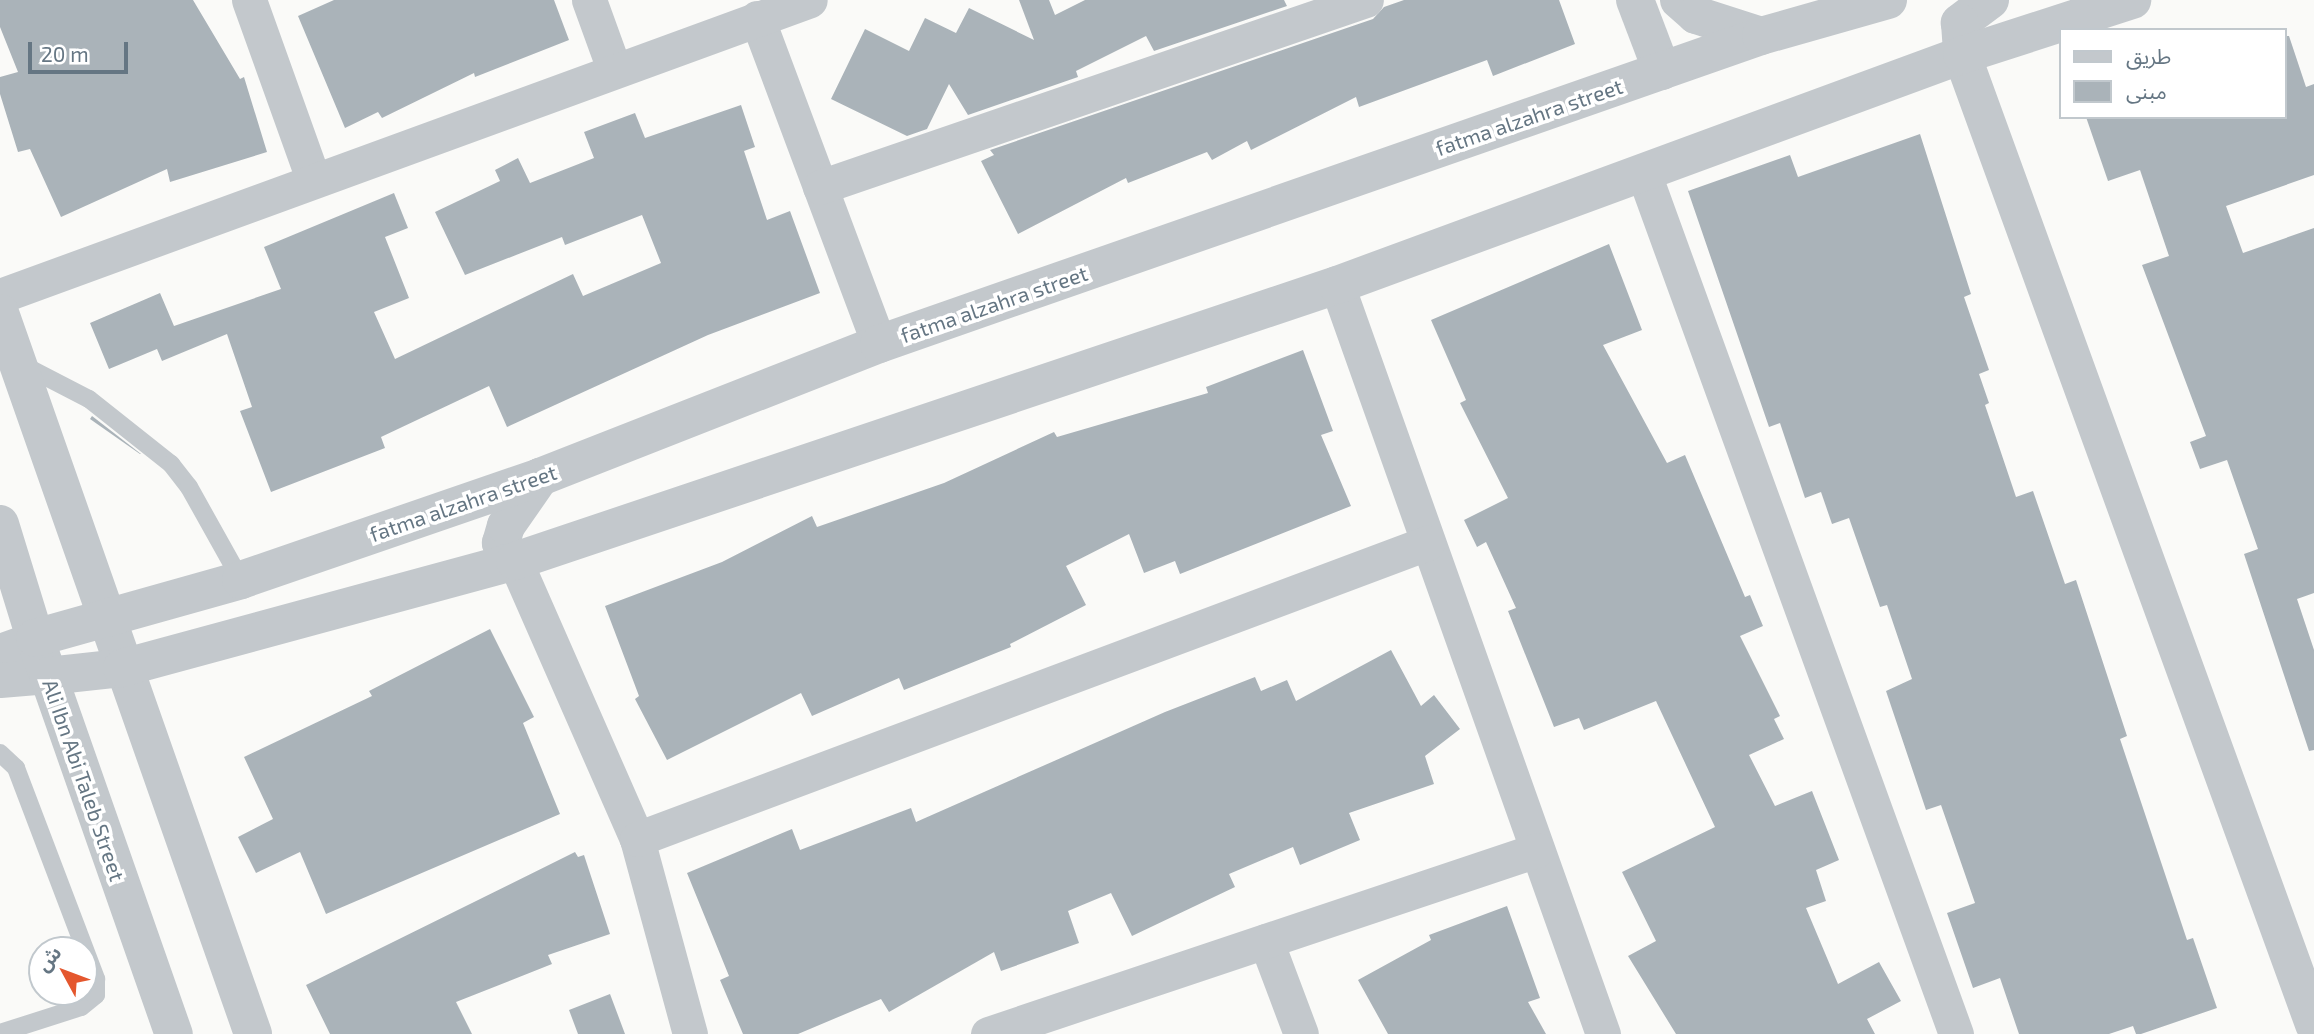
<!DOCTYPE html>
<meta charset="utf-8">
<style>
body{margin:0}
#map{position:relative;width:2314px;height:1034px;overflow:hidden;background:#fafaf8;font-family:"Exo 2","Noto Sans Arabic",sans-serif}
div>[style]{position:absolute}
.building>*{inset:0;background:#aab3b9}
.service>*{height:18px;margin:-9px;padding:0 9px;transform-origin:9px;border-radius:9px;background:#c3c8cc}
.minor>*{height:35px;margin:-17.5px;padding:0 17.5px;transform-origin:17.5px;border-radius:17.5px;background:#c3c8cc}
.tertiary>*{height:38px;margin:-19px;padding:0 19px;transform-origin:19px;border-radius:19px;background:#c3c8cc}
span{translate:-50% -50%;white-space:nowrap;text-align:center;line-height:1.15;-webkit-text-stroke:7px #fff;paint-order:stroke}
.street-label{font-size:21px;color:#657683}
.legend{position:absolute;left:2059px;top:28px;width:228px;height:91px;box-sizing:border-box;background:#fff;border:2px solid #c1c8cd;margin:0;padding:9px 12px;list-style:none;font-size:21px;color:#657683}
.legend li{display:flex;align-items:center;gap:14px;height:35px}
.legend b{width:35px;border:2px solid #c1c8cd}
.north{position:absolute;left:28px;top:936px;width:70px;height:70px;box-sizing:border-box;background:#fff;border:2px solid #c1c8cd;border-radius:50%;rotate:311deg;font-size:19px;font-weight:700;line-height:28px;text-align:center;color:#657683}
.north::after{content:'';display:block;margin:auto;width:24px;height:32px;background:#e4572e;clip-path:polygon(50% 0,100% 100%,50% 72%,0 100%)}
.scale{position:absolute;left:28px;top:42px;width:100px;height:32px;box-sizing:border-box;border:4px solid #657683;border-top:0;padding-left:9px;font-size:21px;line-height:24px;white-space:nowrap;color:#657683;-webkit-text-stroke:5px #fff;paint-order:stroke}
</style>
<div id="map">
<div class="building">
<i style="clip-path:polygon(0 0,193px 0,240px 79px,244px 77px,267px 152px,170px 182px,167px 169px,61px 217px,30px 149px,18px 152px,0 94px,0 77px,18px 72px,0 27px)"></i>
<i style="clip-path:polygon(334px 0,554px 0,569px 40px,475px 77px,474px 73px,382px 118px,378px 112px,345px 128px,298px 16px)"></i>
<i style="clip-path:polygon(1019px 0,1049px 0,1055px 15px,1085px 0,1284px 0,1287px 6px,1154px 51px,1146px 36px,1076px 71px,1078px 77px,968px 115px,949px 84px,927px 129px,907px 136px,831px 99px,865px 29px,909px 51px,925px 18px,956px 33px,969px 8px,1034px 40px)"></i>
<i style="clip-path:polygon(1404px 0,1559px 0,1575px 44px,1493px 76px,1487px 60px,1359px 107px,1356px 97px,1251px 150px,1247px 141px,1212px 160px,1207px 152px,1128px 183px,1126px 178px,1018px 234px,981px 161px,994px 155px,990px 150px,1373px 19px,1384px 7px)"></i>
<i style="clip-path:polygon(2284px 36px,2289px 36px,2306px 87px,2314px 84px,2314px 175px,2226px 206px,2243px 253px,2314px 228px,2314px 593px,2297px 599px,2314px 650px,2314px 750px,2309px 751px,2244px 554px,2258px 549px,2227px 460px,2200px 469px,2190px 442px,2206px 436px,2142px 265px,2169px 256px,2140px 170px,2108px 181px,2086px 117px,2284px 117px)"></i>
<i style="clip-path:polygon(741px 105px,755px 147px,744px 151px,767px 220px,790px 211px,820px 293px,708px 335px,507px 427px,489px 386px,381px 437px,385px 448px,271px 492px,240px 411px,252px 407px,227px 334px,162px 361px,157px 349px,109px 369px,90px 323px,160px 293px,174px 326px,281px 289px,264px 247px,394px 193px,408px 228px,385px 237px,409px 298px,374px 312px,395px 359px,573px 274px,583px 296px,661px 263px,642px 215px,565px 245px,562px 237px,465px 275px,435px 212px,500px 181px,495px 170px,518px 158px,530px 183px,594px 158px,584px 132px,635px 113px,645px 138px)"></i>
<i style="clip-path:polygon(1920px 134px,1971px 294px,1964px 297px,1989px 370px,1979px 374px,1989px 403px,1985px 405px,2016px 497px,2033px 491px,2065px 584px,2076px 580px,2127px 736px,2120px 739px,2187px 940px,2193px 938px,2217px 1008px,2141px 1034px,2136px 1034px,2133px 1026px,2109px 1034px,2019px 1034px,2000px 978px,1973px 988px,1947px 913px,1975px 903px,1941px 805px,1926px 810px,1886px 691px,1912px 679px,1887px 605px,1880px 607px,1849px 518px,1832px 524px,1821px 492px,1805px 498px,1780px 423px,1769px 427px,1688px 191px,1790px 155px,1798px 177px)"></i>
<i style="clip-path:polygon(1609px 244px,1642px 330px,1603px 345px,1667px 463px,1685px 455px,1745px 597px,1750px 595px,1763px 626px,1740px 636px,1780px 716px,1774px 719px,1784px 739px,1749px 755px,1775px 806px,1812px 791px,1839px 860px,1816px 870px,1826px 901px,1806px 908px,1838px 984px,1879px 962px,1901px 1001px,1867px 1019px,1875px 1034px,1676px 1034px,1628px 956px,1656px 941px,1622px 872px,1715px 827px,1656px 701px,1584px 730px,1579px 718px,1554px 727px,1508px 611px,1516px 608px,1486px 542px,1477px 547px,1464px 520px,1508px 498px,1460px 403px,1466px 400px,1431px 320px)"></i>
<i style="clip-path:polygon(1303px 350px,1333px 431px,1321px 435px,1351px 506px,1180px 574px,1175px 561px,1144px 573px,1129px 534px,1066px 566px,1086px 605px,1010px 644px,1011px 647px,904px 690px,899px 678px,812px 716px,801px 693px,667px 760px,635px 699px,639px 696px,605px 606px,722px 562px,812px 516px,817px 527px,944px 483px,1054px 432px,1057px 437px,1208px 393px,1206px 387px)"></i>
<i style="clip-path:polygon(92px 416px,141px 454px,140px 454px,90px 419px)"></i>
<i style="clip-path:polygon(490px 629px,534px 717px,523px 723px,560px 814px,326px 914px,300px 852px,256px 873px,238px 837px,273px 819px,244px 757px,372px 696px,369px 691px)"></i>
<i style="clip-path:polygon(1391px 650px,1421px 706px,1434px 695px,1460px 729px,1425px 756px,1434px 784px,1349px 813px,1360px 840px,1300px 865px,1293px 847px,1229px 874px,1235px 887px,1132px 936px,1111px 893px,1068px 911px,1079px 943px,1001px 971px,994px 952px,889px 1012px,881px 999px,798px 1034px,743px 1034px,720px 980px,729px 976px,687px 873px,792px 829px,800px 850px,911px 808px,916px 822px,1165px 712px,1255px 677px,1261px 691px,1287px 680px,1296px 701px)"></i>
<i style="clip-path:polygon(575px 852px,578px 857px,584px 855px,610px 934px,548px 955px,552px 964px,456px 1002px,472px 1034px,330px 1034px,306px 985px)"></i>
<i style="clip-path:polygon(1507px 906px,1540px 998px,1528px 1002px,1546px 1034px,1388px 1034px,1358px 980px,1431px 940px,1429px 935px)"></i>
<i style="clip-path:polygon(610px 994px,625px 1034px,578px 1034px,569px 1010px)"></i>
</div>
<div class="service">
<i style="left:23px;top:365px;width:74px;rotate:27.3deg"></i>
<i style="left:89px;top:399px;width:105px;rotate:38.4deg"></i>
<i style="left:171px;top:464px;width:29px;rotate:52deg"></i>
<i style="left:189px;top:487px;width:107px;rotate:60.8deg"></i>
<i style="left:0;top:753px;width:22px;rotate:43deg"></i>
<i style="left:16px;top:768px;width:226px;rotate:69.2deg"></i>
<i style="left:96px;top:979px;width:16px;rotate:90deg"></i>
<i style="left:96px;top:995px;width:19px;rotate:141deg"></i>
<i style="left:81px;top:1007px;width:85px;rotate:162.2deg"></i>
</div>
<div class="minor">
<i style="left:249px;top:0;width:190px;rotate:70.3deg"></i>
<i style="left:589px;top:0;width:73px;rotate:70.1deg"></i>
<i style="left:757px;top:18px;width:348px;rotate:69.5deg"></i>
<i style="left:1644px;top:174px;width:915px;rotate:70.06deg"></i>
<i style="left:820px;top:187px;width:577px;rotate:-18.91deg"></i>
<i style="left:1337px;top:285px;width:795px;rotate:70.45deg"></i>
<i style="left:0;top:296px;width:862px;rotate:-20.07deg"></i>
<i style="left:515px;top:561px;width:304px;rotate:66.3deg"></i>
<i style="left:637px;top:839px;width:202px;rotate:74.8deg"></i>
<i style="left:0;top:651px;width:37px;rotate:-20deg"></i>
<i style="left:0;top:680px;width:48px;rotate:-4.8deg"></i>
<i style="left:637px;top:839px;width:844px;rotate:-20.54deg"></i>
<i style="left:1266px;top:941px;width:99px;rotate:69.4deg"></i>
<i style="left:988px;top:1034px;width:579px;rotate:-18.53deg"></i>
</div>
<div class="tertiary">
<i style="left:1635px;top:0;width:76px;rotate:69.2deg"></i>
<i style="left:1679px;top:0;width:23px;rotate:41deg"></i>
<i style="left:1696px;top:15px;width:68px;rotate:17.9deg"></i>
<i style="left:1990px;top:0;width:38px;rotate:143deg"></i>
<i style="left:1960px;top:23px;width:32px;rotate:86deg"></i>
<i style="left:1962px;top:55px;width:1031px;rotate:70.04deg"></i>
<i style="left:0;top:313px;width:764px;rotate:70.66deg"></i>
<i style="left:0;top:524px;width:119px;rotate:72.9deg"></i>
<i style="left:35px;top:638px;width:420px;rotate:70.7deg"></i>
<i style="left:515px;top:561px;width:23px;rotate:-128deg"></i>
<i style="left:501px;top:543px;width:18px;rotate:-74deg"></i>
<i style="left:506px;top:526px;width:60px;rotate:-55.2deg"></i>
<i style="left:35px;top:638px;width:214px;rotate:-15.7deg"></i>
<i style="left:241px;top:580px;width:316px;rotate:-19deg"></i>
<i style="left:540px;top:477px;width:364px;rotate:-21.4deg"></i>
<i style="left:879px;top:344px;width:934px;rotate:-19.25deg"></i>
<i style="left:1761px;top:36px;width:132px;rotate:-15.8deg"></i>
<i style="left:48px;top:676px;width:74px;rotate:-6.2deg"></i>
<i style="left:122px;top:668px;width:407px;rotate:-15.2deg"></i>
<i style="left:515px;top:561px;width:867px;rotate:-18.56deg"></i>
<i style="left:1337px;top:285px;width:666px;rotate:-20.2deg"></i>
<i style="left:1962px;top:55px;width:179px;rotate:-17.9deg"></i>
</div>
<div class="street-label">
<span style="left:1529px;top:117px;rotate:-19deg">fatma alzahra street</span>
<span style="left:994px;top:304px;rotate:-19deg">fatma alzahra street</span>
<span style="left:463px;top:503px;rotate:-19deg">fatma alzahra street</span>
<span style="left:84px;top:780px;rotate:71deg">Ali Ibn Abi Taleb Street</span>
</div>
<ul class="legend">
<li><b style="height:9px;background:#c3c8cc"></b>طريق</li>
<li><b style="height:19px;background:#aab3b9"></b>مبنى</li>
</ul>
<div class="north">ش</div>
<div class="scale">20 m</div>
</div>
